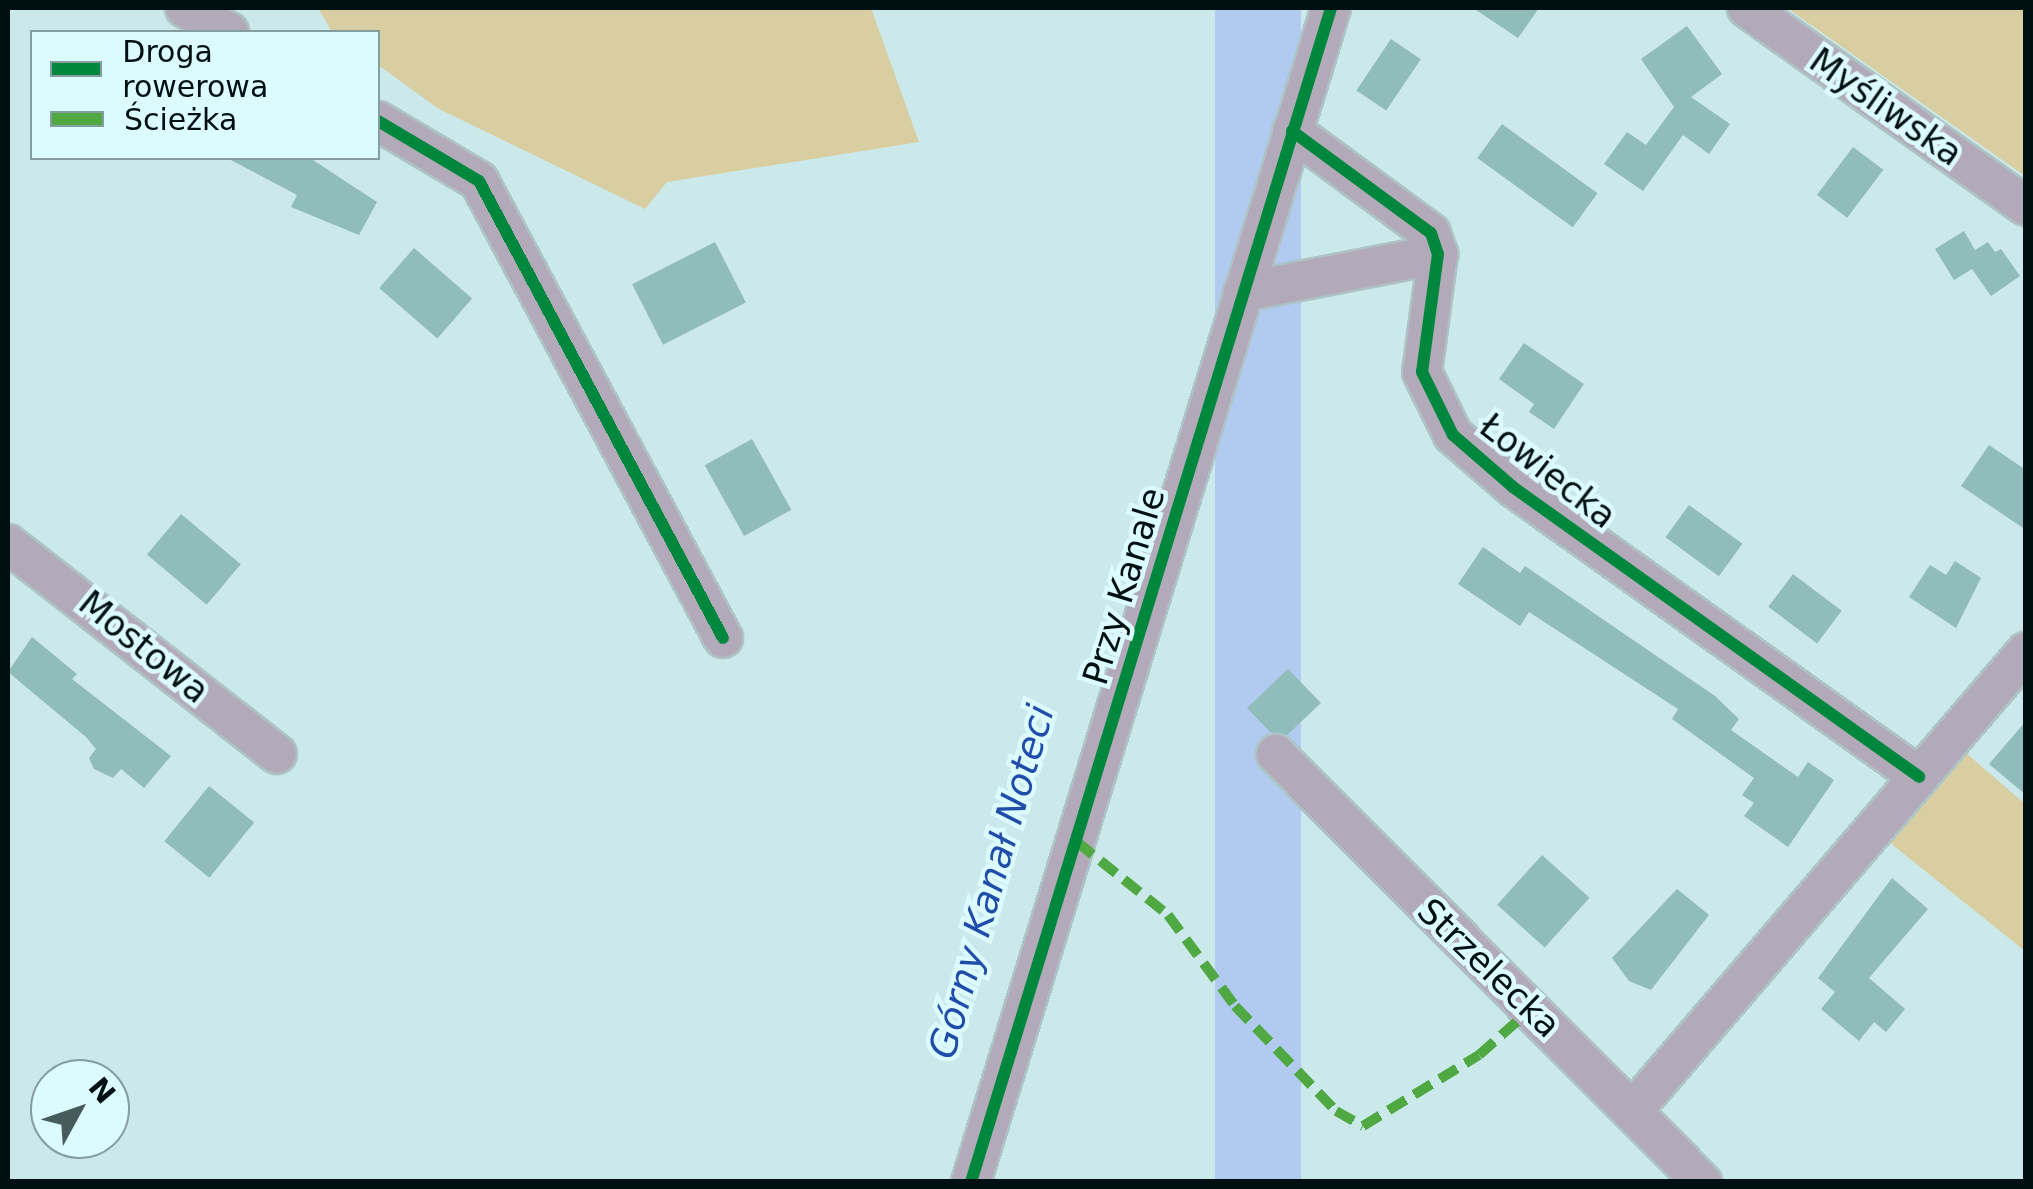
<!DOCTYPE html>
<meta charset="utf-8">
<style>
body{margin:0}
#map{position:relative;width:2033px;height:1189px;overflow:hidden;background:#cbe8ea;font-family:"DejaVu Sans",sans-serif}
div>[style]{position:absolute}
.green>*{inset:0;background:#d8cea2}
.water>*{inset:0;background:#b0cbef;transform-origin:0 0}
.building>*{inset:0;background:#90bcb9;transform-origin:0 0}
.roads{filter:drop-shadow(2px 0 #adc3c5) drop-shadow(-2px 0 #adc3c5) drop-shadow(0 2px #adc3c5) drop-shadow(0 -2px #adc3c5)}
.minor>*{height:38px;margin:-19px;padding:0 19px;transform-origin:19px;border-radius:19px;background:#b2aab8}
.quiet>*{height:10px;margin-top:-5px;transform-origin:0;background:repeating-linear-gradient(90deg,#4fa842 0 20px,transparent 0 30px)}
.cycleway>*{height:12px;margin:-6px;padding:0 6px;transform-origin:6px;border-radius:6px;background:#00873e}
span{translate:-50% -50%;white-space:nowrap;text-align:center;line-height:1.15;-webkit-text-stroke:9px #dcfbfe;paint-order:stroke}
.street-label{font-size:35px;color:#000f11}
.water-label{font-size:38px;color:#204caa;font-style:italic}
.frame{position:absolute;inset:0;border:10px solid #000f11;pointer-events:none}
.legend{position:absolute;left:30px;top:30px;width:350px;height:130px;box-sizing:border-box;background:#dcfbfe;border:2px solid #849d9f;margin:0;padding:12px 18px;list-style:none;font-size:30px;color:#000f11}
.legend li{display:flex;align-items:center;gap:20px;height:50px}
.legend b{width:50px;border:2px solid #849d9f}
.north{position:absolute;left:30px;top:1059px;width:100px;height:100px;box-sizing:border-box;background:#dcfbfe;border:2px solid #849d9f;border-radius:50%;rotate:50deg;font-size:28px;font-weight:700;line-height:40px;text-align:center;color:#000f11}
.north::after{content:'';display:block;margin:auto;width:35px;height:45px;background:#475b5d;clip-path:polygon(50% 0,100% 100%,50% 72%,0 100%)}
</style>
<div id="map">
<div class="green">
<i style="clip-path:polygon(318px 8px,871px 8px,919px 142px,667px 182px,645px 209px,439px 109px,378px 65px,378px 32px,332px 32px)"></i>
<i style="clip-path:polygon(1787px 8px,2025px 8px,2025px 176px)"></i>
<i style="clip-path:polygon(1951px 740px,2025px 804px,2025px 951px,1879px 834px)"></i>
</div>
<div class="water">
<i style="left:1215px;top:8px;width:86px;height:1225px"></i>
</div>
<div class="building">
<i style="clip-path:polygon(1473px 8px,1539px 8px,1518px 38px)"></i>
<i style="clip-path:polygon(1687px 26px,1722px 74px,1691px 97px,1730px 124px,1709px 154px,1683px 135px,1643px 191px,1604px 164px,1627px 132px,1646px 145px,1674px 107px,1641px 59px)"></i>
<i style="left:1391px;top:39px;width:36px;height:62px;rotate:34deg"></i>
<i style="left:1502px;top:124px;width:118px;height:42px;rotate:36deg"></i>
<i style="left:1853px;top:147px;width:38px;height:60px;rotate:37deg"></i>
<i style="clip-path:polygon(227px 158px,310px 158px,377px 202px,359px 235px,291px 207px,297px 195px)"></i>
<i style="clip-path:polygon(1964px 231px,1975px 250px,1988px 242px,1995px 252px,2001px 249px,2020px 276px,1991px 296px,1972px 269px,1954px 280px,1935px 249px)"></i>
<i style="left:715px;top:242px;width:68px;height:93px;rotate:63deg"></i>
<i style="left:414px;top:248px;width:77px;height:53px;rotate:41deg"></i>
<i style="clip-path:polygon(1524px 343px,1584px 384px,1554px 429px,1529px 412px,1534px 404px,1499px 379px)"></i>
<i style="left:752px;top:439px;width:81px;height:54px;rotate:61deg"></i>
<i style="clip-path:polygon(1989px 445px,2026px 470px,2026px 530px,1961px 486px)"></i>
<i style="left:1689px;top:505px;width:66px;height:40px;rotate:36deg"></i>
<i style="left:181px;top:514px;width:78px;height:53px;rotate:40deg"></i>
<i style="clip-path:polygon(1483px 547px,1520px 573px,1525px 566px,1715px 696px,1739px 719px,1731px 730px,1798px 777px,1808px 762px,1834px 780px,1788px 847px,1744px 816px,1754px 803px,1742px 795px,1754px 778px,1672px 719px,1678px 709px,1529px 612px,1520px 626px,1458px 584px)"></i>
<i style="clip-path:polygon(1955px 561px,1981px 578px,1956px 628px,1909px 597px,1930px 565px,1946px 575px)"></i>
<i style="left:1793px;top:574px;width:61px;height:41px;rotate:37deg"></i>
<i style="clip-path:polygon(32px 637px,77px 674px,72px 679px,171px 756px,144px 788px,121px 769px,113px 778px,94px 769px,89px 758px,96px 749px,86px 737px,8px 672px)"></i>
<i style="clip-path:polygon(1288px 669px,1321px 703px,1287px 735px,1270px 732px,1247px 708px)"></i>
<i style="clip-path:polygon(2026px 721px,2026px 795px,1989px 764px)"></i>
<i style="left:209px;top:786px;width:58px;height:71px;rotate:39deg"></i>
<i style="left:1542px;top:855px;width:64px;height:67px;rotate:42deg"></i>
<i style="clip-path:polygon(1892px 878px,1928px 909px,1869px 978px,1905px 1009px,1886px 1032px,1874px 1022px,1859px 1041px,1821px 1009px,1835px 992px,1818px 978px)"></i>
<i style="clip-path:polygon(1677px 889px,1709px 915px,1651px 990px,1629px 981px,1612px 958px)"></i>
</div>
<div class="roads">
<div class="minor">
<i style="left:185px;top:8px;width:50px;rotate:28.6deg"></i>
<i style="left:1747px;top:8px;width:342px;rotate:35.4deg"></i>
<i style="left:378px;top:121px;width:117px;rotate:30.7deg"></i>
<i style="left:479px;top:181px;width:518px;rotate:61.9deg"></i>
<i style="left:1292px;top:131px;width:172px;rotate:36.3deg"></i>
<i style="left:1431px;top:233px;width:22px;rotate:72deg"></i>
<i style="left:1438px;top:254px;width:119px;rotate:97.7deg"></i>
<i style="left:1422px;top:372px;width:70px;rotate:63.8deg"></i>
<i style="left:1453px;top:435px;width:79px;rotate:40.9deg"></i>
<i style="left:1513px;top:487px;width:499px;rotate:35.5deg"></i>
<i style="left:1243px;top:292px;width:199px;rotate:-11deg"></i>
<i style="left:8px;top:544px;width:341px;rotate:38deg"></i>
<i style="left:1276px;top:754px;width:604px;rotate:45.13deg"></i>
<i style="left:1635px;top:1108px;width:601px;rotate:-49.39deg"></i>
<i style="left:971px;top:1182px;width:1228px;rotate:-72.95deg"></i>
</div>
</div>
<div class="quiet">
<i style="left:1077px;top:842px;width:117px;rotate:38.7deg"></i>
<i style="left:1168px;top:915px;width:113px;rotate:53.6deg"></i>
<i style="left:1235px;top:1006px;width:146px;rotate:46.1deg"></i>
<i style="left:1336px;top:1111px;width:31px;rotate:29deg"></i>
<i style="left:1363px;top:1126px;width:136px;rotate:-31.5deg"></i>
<i style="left:1479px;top:1055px;width:69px;rotate:-41.5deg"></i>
</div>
<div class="cycleway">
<i style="left:378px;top:121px;width:117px;rotate:30.7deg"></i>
<i style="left:479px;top:181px;width:518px;rotate:61.9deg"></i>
<i style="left:1292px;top:131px;width:172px;rotate:36.3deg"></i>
<i style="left:1431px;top:233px;width:22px;rotate:72deg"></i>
<i style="left:1438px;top:254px;width:119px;rotate:97.7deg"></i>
<i style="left:1422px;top:372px;width:70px;rotate:63.8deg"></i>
<i style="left:1453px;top:435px;width:79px;rotate:40.9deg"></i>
<i style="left:1513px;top:487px;width:499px;rotate:35.5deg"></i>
<i style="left:971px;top:1182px;width:1228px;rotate:-72.95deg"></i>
</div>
<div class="street-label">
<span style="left:1886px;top:107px;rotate:35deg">Myśliwska</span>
<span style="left:1548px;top:471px;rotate:38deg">Łowiecka</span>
<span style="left:1124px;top:586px;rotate:-73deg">Przy Kanale</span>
<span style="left:144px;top:647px;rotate:39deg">Mostowa</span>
<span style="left:1489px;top:968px;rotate:44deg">Strzelecka</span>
</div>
<div class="water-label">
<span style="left:992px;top:882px;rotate:-74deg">Górny Kanał Noteci</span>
</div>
<div class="frame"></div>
<ul class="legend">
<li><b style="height:12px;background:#00873e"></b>Droga rowerowa</li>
<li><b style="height:12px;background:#4fa842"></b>Ścieżka</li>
</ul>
<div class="north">N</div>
</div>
